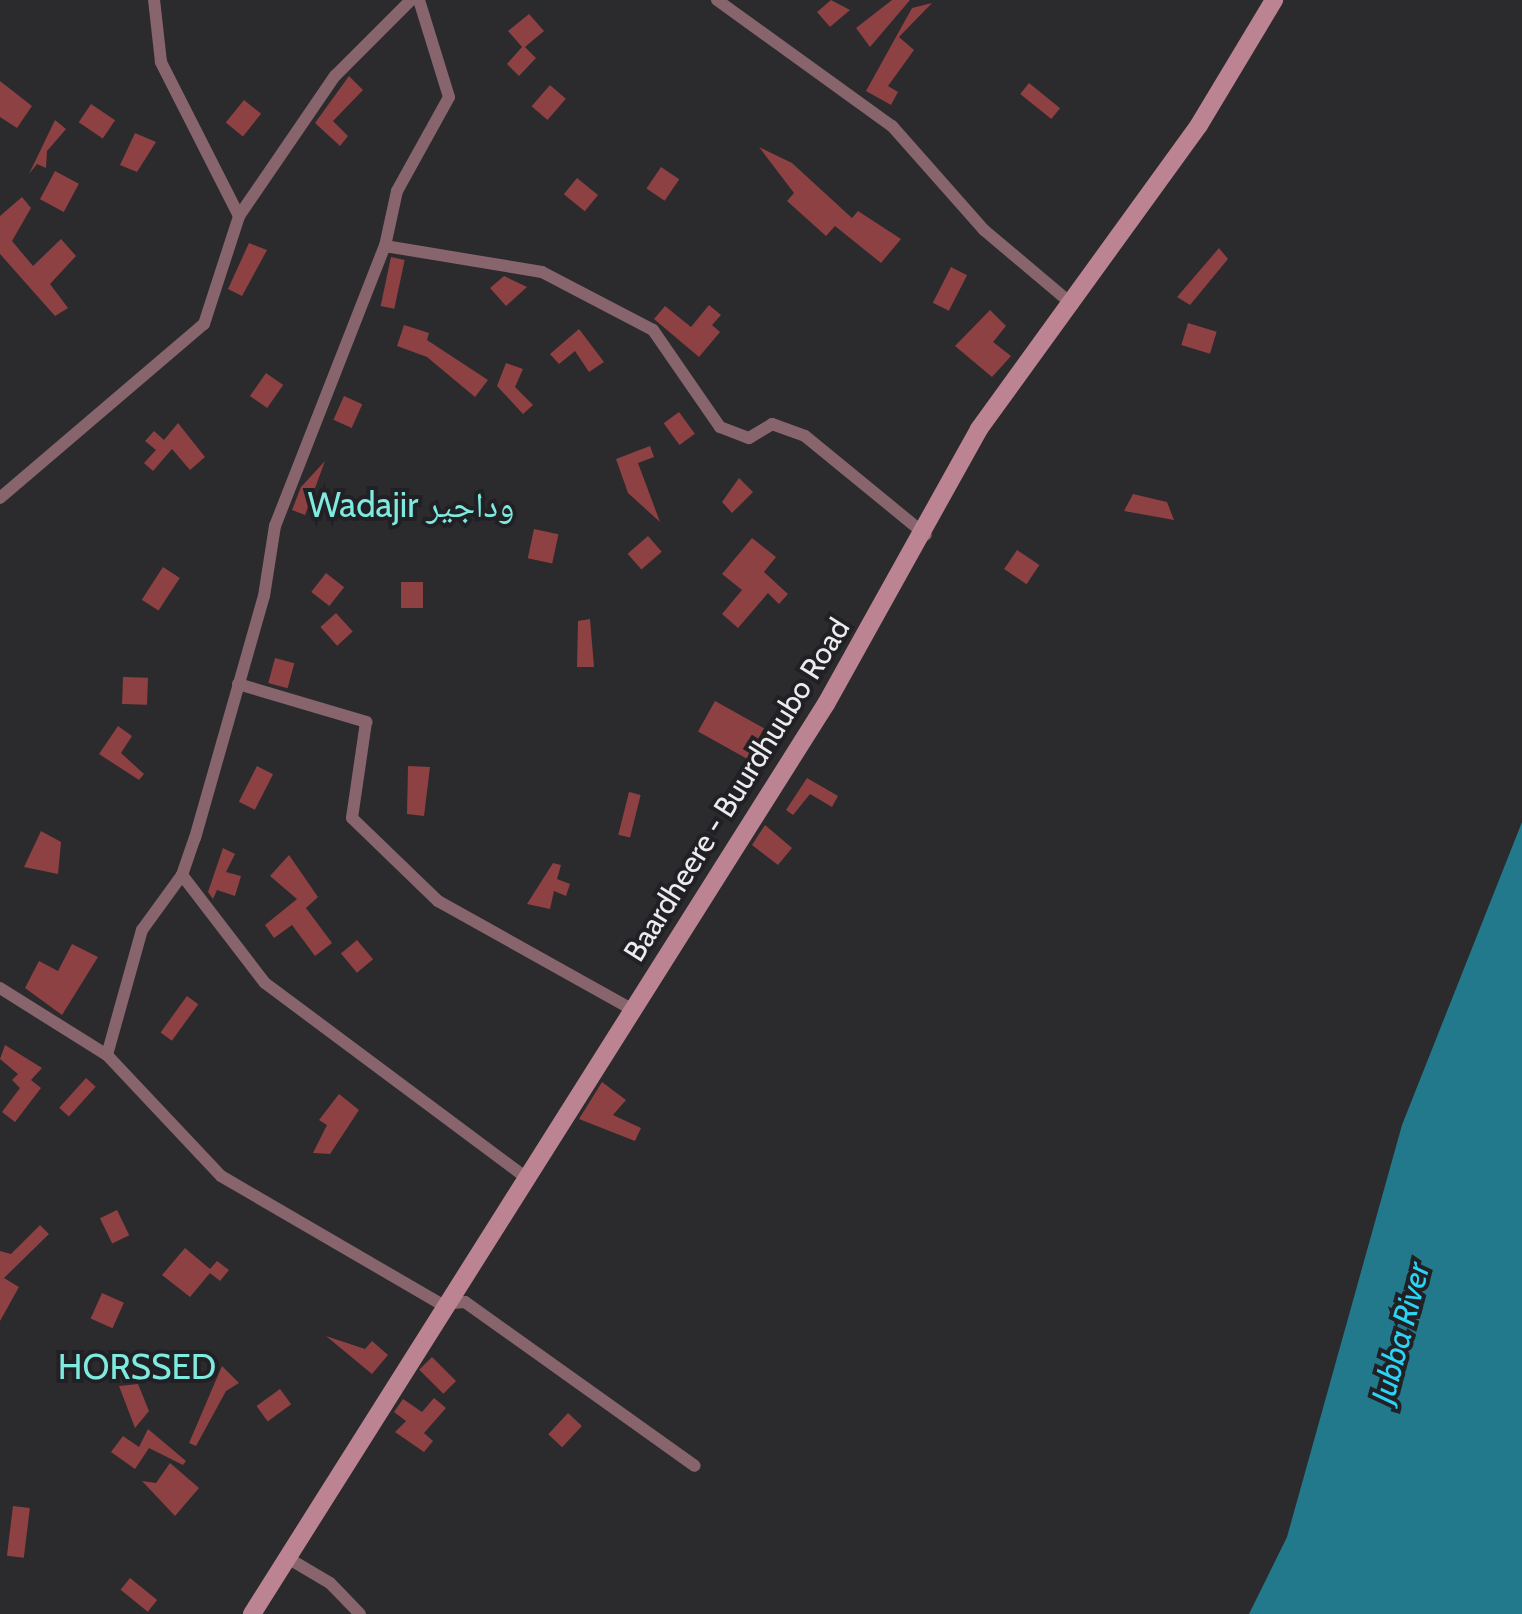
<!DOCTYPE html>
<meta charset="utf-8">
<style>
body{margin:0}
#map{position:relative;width:1522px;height:1614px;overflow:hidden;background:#2b2a2d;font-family:Cabin,"Noto Naskh Arabic",sans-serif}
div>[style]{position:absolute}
.water>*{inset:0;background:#21798b}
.building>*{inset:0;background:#8e4143;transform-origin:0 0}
.street>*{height:12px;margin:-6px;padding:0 6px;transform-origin:6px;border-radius:6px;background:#88646d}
.secondary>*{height:18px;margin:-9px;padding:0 9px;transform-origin:9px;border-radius:9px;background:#bc8492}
span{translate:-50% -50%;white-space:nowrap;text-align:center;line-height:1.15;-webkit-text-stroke:8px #212024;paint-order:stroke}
.street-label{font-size:30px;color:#ececee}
.water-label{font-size:32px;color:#2bd4f4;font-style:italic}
.quarter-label{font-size:35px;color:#7feae0}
</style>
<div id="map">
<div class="water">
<i style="clip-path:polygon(1522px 822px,1522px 1614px,1249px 1614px,1287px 1537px,1402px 1125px)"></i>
</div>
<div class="building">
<i style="clip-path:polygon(831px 0,850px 10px,830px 27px,817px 12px)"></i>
<i style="clip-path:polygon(892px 0,910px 0,870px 47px,856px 28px)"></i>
<i style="clip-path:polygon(932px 3px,899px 37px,914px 50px,888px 86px,898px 92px,891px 105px,866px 91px,912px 8px)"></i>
<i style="clip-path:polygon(529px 14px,544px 31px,525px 47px,536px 58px,519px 76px,507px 64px,522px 47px,508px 31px)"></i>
<i style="clip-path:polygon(349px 76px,363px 90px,333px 121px,348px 136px,340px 146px,315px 123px)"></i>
<i style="clip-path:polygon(0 81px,32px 106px,17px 128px,0 117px)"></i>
<i style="left:1029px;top:83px;width:40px;height:14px;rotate:39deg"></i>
<i style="left:550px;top:85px;width:21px;height:28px;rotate:41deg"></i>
<i style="left:244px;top:100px;width:22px;height:29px;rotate:39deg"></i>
<i style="left:91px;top:104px;width:29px;height:22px;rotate:34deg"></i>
<i style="clip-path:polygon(55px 120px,66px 129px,47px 151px,46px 168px,37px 164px,29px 174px)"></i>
<i style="clip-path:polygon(135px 133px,156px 142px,137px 172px,120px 165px)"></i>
<i style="clip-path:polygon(759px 147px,792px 163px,852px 218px,858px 211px,901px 239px,881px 263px,835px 226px,826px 236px,787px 201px,794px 193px)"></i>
<i style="left:661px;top:167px;width:22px;height:26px;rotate:34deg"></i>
<i style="left:55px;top:171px;width:27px;height:32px;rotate:28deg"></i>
<i style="left:577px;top:178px;width:27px;height:21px;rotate:39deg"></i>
<i style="clip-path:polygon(22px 197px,31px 208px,12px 241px,33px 266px,61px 239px,76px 256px,50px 284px,68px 308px,55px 316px,0 254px,0 216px)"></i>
<i style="clip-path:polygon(249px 243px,267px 250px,242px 296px,228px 289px)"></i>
<i style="clip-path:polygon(1219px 248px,1228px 259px,1190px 305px,1177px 297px)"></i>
<i style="left:391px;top:257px;width:14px;height:50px;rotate:12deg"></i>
<i style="left:951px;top:267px;width:18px;height:40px;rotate:27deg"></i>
<i style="clip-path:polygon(504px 276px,527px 287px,506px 306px,490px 288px)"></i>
<i style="clip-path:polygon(709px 305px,721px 315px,712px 325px,720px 332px,699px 357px,654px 319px,665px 306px,691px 327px)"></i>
<i style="clip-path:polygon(990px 310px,1006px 326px,993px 342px,1011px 356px,992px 377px,955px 346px)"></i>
<i style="left:1188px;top:323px;width:30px;height:23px;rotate:17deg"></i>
<i style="clip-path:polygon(404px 325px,429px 333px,427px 340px,488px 380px,475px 397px,427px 357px,397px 346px)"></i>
<i style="clip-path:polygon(579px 329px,604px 362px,589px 372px,575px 351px,559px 364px,550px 354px)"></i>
<i style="clip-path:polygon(506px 363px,523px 369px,515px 387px,533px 405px,523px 414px,497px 386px)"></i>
<i style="left:266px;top:373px;width:21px;height:28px;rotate:35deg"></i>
<i style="left:344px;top:396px;width:20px;height:26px;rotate:24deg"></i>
<i style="left:679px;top:412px;width:27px;height:19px;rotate:54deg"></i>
<i style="clip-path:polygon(178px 423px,205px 457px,190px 470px,172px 449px,153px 471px,144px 463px,156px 450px,145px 441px,154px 431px,164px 440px)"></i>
<i style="clip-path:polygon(650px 446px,654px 457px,638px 463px,660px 522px,628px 493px,616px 459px)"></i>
<i style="clip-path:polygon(325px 461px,305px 515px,292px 510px,301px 487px)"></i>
<i style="clip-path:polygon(739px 478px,753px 492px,732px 513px,722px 502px)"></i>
<i style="clip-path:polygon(1133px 494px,1167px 502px,1174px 520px,1124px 511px)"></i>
<i style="left:534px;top:529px;width:25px;height:30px;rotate:12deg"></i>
<i style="left:648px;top:536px;width:21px;height:27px;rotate:49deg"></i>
<i style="clip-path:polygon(752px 538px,776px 557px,764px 572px,788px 594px,779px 604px,768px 593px,738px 628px,722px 614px,742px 590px,722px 574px)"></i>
<i style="left:1017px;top:550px;width:27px;height:23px;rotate:34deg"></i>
<i style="left:163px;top:567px;width:20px;height:39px;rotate:33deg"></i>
<i style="left:326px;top:573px;width:23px;height:24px;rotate:38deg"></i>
<i style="left:401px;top:582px;width:22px;height:26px"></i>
<i style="left:336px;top:613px;width:25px;height:21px;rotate:48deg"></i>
<i style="clip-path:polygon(590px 619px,594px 667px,577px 667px,578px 621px)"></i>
<i style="left:275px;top:658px;width:20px;height:26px;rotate:15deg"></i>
<i style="left:123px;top:677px;width:25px;height:27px;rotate:2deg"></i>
<i style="left:715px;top:701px;width:56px;height:35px;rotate:29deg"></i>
<i style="clip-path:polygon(118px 726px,132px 736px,121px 753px,144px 774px,139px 780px,99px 754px)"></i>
<i style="left:257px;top:766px;width:18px;height:40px;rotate:27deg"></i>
<i style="clip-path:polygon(408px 766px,430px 767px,424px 816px,407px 814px)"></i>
<i style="clip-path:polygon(807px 778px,838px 796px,832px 807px,810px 794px,793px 815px,786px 810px)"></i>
<i style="left:629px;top:792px;width:12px;height:44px;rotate:14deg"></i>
<i style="clip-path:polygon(765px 825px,792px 848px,778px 865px,752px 845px)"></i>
<i style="clip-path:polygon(41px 831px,61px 842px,58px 874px,24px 867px)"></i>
<i style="clip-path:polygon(223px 848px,235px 854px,226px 872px,241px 876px,235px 896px,217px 890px,213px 899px,208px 892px)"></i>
<i style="clip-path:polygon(289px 855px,318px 897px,306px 908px,332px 943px,315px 956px,292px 925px,274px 938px,265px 925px,297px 899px,270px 876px)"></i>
<i style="clip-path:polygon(553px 863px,561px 865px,557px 879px,570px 884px,566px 896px,554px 891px,550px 909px,527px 904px)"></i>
<i style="left:357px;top:940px;width:25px;height:21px;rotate:50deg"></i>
<i style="clip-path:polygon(72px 944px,98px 957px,62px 1015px,25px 988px,39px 961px,58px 971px)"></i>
<i style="left:187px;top:996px;width:14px;height:45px;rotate:36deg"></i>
<i style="clip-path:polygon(5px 1045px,42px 1068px,31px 1080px,41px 1088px,15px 1122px,2px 1112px,20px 1088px,12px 1080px,18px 1074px,0 1059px)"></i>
<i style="left:86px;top:1078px;width:13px;height:40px;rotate:42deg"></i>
<i style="clip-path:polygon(602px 1082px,626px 1100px,613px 1115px,641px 1128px,635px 1141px,579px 1119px)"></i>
<i style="clip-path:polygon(339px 1094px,359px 1110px,330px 1154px,313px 1153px,327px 1125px,319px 1120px)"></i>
<i style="left:117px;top:1210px;width:28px;height:19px;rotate:64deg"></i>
<i style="clip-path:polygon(40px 1225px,49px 1234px,4px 1278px,19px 1287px,0 1321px,0 1251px,11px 1254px)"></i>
<i style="clip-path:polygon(185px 1248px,210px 1269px,217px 1261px,229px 1270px,220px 1281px,210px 1273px,190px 1297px,162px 1275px)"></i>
<i style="left:102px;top:1293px;width:24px;height:28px;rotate:24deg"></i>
<i style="clip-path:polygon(326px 1336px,365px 1349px,372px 1341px,388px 1355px,372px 1374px)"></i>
<i style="left:432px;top:1357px;width:34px;height:18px;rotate:45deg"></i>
<i style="clip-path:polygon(222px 1366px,239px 1383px,226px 1391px,196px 1446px,189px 1443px)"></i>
<i style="clip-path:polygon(138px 1384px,149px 1411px,135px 1428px,119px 1386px)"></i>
<i style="left:280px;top:1389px;width:19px;height:29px;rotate:54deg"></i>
<i style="clip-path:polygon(434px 1398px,446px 1408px,424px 1433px,433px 1441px,424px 1452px,395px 1432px,406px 1421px,394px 1412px,403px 1399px,422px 1412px)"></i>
<i style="left:568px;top:1413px;width:19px;height:29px;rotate:43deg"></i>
<i style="clip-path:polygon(148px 1429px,186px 1461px,183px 1465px,149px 1448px,135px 1469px,111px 1452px,123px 1436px,139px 1447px)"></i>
<i style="clip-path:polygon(170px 1463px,199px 1488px,175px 1516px,142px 1481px,156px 1483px)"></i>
<i style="left:13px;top:1506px;width:17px;height:50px;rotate:7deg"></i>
<i style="left:130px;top:1578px;width:35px;height:15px;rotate:39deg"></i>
</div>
<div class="street">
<i style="left:717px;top:0;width:216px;rotate:35.8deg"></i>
<i style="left:892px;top:126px;width:139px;rotate:48.5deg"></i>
<i style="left:984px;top:230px;width:116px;rotate:40.1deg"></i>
<i style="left:239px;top:216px;width:170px;rotate:-55.6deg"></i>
<i style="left:335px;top:76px;width:107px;rotate:-45deg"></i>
<i style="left:385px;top:246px;width:159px;rotate:9.4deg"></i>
<i style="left:542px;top:272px;width:125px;rotate:27.6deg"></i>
<i style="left:653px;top:330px;width:118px;rotate:55.4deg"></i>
<i style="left:720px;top:427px;width:31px;rotate:21deg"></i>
<i style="left:749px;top:438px;width:27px;rotate:-31deg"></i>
<i style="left:772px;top:424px;width:35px;rotate:20deg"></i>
<i style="left:805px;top:436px;width:156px;rotate:39.3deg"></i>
<i style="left:0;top:498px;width:268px;rotate:-40.5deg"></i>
<i style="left:204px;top:324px;width:114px;rotate:-72deg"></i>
<i style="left:239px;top:216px;width:173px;rotate:-116.9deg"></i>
<i style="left:161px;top:62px;width:62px;rotate:-96.4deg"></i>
<i style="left:238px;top:684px;width:134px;rotate:16.5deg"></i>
<i style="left:366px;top:722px;width:97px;rotate:98.3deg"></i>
<i style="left:352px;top:818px;width:120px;rotate:44deg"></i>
<i style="left:438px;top:901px;width:221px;rotate:29.2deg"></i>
<i style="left:182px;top:875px;width:136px;rotate:52.5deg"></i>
<i style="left:265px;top:983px;width:329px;rotate:36.7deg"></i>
<i style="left:0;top:988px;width:126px;rotate:32.1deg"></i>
<i style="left:107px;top:1055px;width:166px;rotate:46.7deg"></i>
<i style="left:221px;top:1176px;width:255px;rotate:30.2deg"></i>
<i style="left:441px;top:1304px;width:24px;rotate:-5deg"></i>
<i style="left:465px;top:1302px;width:282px;rotate:35.5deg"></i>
<i style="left:107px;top:1055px;width:130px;rotate:-74.4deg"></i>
<i style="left:142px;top:930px;width:68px;rotate:-54deg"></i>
<i style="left:182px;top:875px;width:39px;rotate:-71deg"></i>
<i style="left:195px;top:838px;width:252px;rotate:-74.1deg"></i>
<i style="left:264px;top:596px;width:71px;rotate:-81.1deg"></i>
<i style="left:275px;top:526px;width:301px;rotate:-68.6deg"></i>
<i style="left:385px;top:246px;width:56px;rotate:-77.7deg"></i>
<i style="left:397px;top:191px;width:107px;rotate:-61deg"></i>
<i style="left:449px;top:97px;width:102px;rotate:-107.2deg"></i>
<i style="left:286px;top:1557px;width:51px;rotate:30.6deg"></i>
<i style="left:330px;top:1583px;width:43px;rotate:45.9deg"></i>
</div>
<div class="secondary">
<i style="left:252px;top:1614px;width:1076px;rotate:-57.76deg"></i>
<i style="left:826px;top:704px;width:315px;rotate:-60.9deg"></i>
<i style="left:979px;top:429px;width:375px;rotate:-54.1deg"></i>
<i style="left:1199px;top:125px;width:146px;rotate:-59deg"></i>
</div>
<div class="street-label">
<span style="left:737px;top:790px;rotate:-58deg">Baardheere - Buurdhuubo Road</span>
</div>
<div class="water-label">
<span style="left:1401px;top:1333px;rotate:-75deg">Jubba River</span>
</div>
<div class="quarter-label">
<span style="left:411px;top:505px">Wadajir وداجير</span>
<span style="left:137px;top:1367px">HORSSED</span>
</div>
</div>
